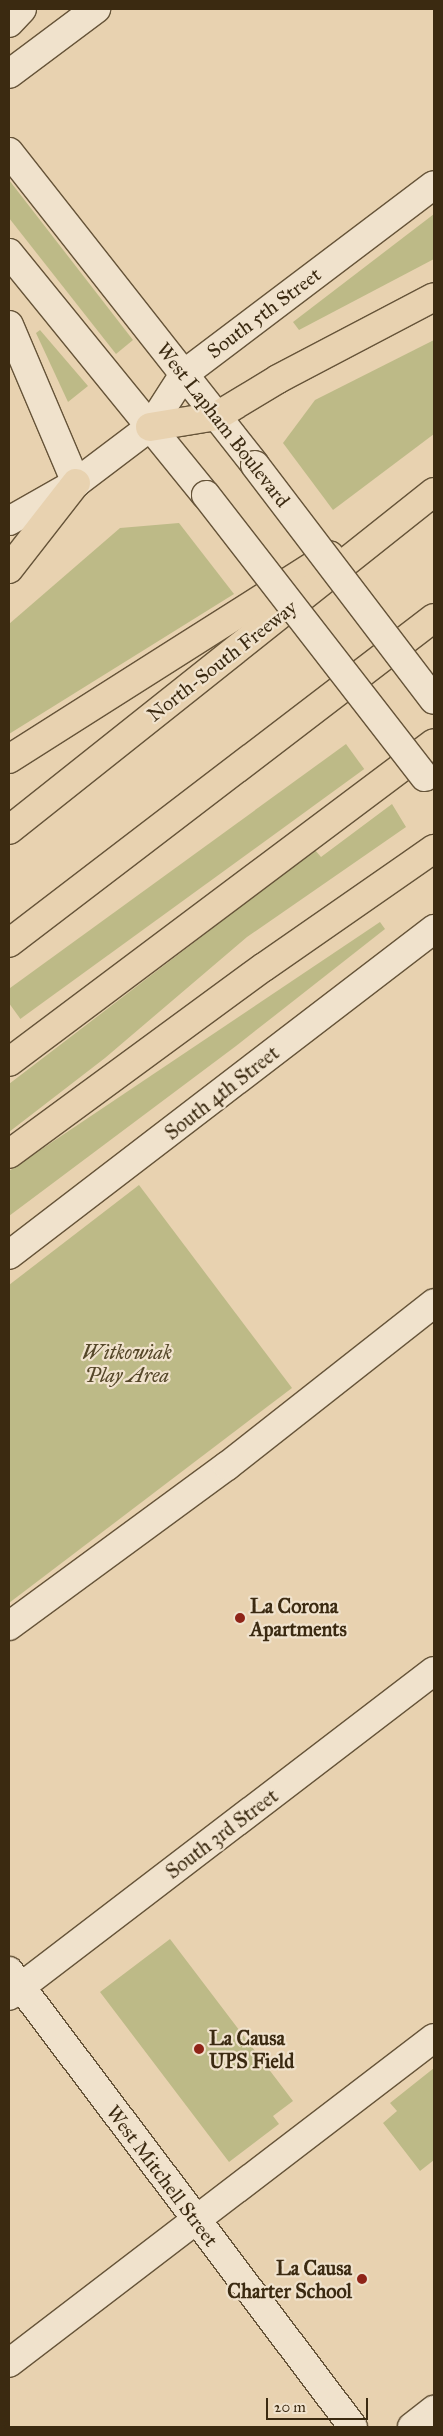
<!DOCTYPE html>
<style>
body{margin:0}
#map{position:relative;width:443px;height:2436px;overflow:hidden;background:#e8d2b0;font-family:"IM FELL Great Primer",serif}
div>[style]{position:absolute}
.green>*{inset:0;background:#bdba87;transform-origin:0 0}
.roads{filter:drop-shadow(1px 0 #665439) drop-shadow(-1px 0 #665439) drop-shadow(0 1px #665439) drop-shadow(0 -1px #665439)}
.minor>*{height:28px;margin:-14px;padding:0 14px;transform-origin:14px;border-radius:14px;background:#f0e2cc}
.highway>*{height:28px;margin:-14px;padding:0 14px;transform-origin:14px;border-radius:14px;background:#e8d2b0}
.bridges{filter:drop-shadow(1px 0 #665439) drop-shadow(-1px 0 #665439) drop-shadow(0 1px #665439) drop-shadow(0 -1px #665439)}
.minor-bridge>*{height:28px;margin:-14px;padding:0 14px;transform-origin:14px;border-radius:14px;background:#f0e2cc}
.dots>*{width:14px;height:14px;translate:-50% -50%;box-sizing:border-box;border:2px solid #f0e2cc;border-radius:50%}
span{translate:-50% -50%;white-space:nowrap;text-align:center;line-height:1.15;-webkit-text-stroke:4.5px #f0e2cc;paint-order:stroke}
.street-label{font-size:20px;color:#3b2a11}
.park-label{font-size:20px;color:#554729;font-style:italic}
.poi-label{font-size:20px;color:#3b2a11;font-weight:700}
.left{translate:0 -50%;text-align:left}
.right{translate:-100% -50%;text-align:right}
.frame{position:absolute;inset:0;border:10px solid #3b2a11;pointer-events:none}
.scale{position:absolute;left:266px;top:2398px;width:102px;height:22px;box-sizing:border-box;border:2px solid #3b2a11;border-top:0;padding-left:6px;font-size:15px;line-height:18px;white-space:nowrap;color:#3b2a11;-webkit-text-stroke:4px #f0e2cc;paint-order:stroke}
</style>
<div id="map">
<div class="green">
<i style="clip-path:polygon(9px 180px,133px 340px,116px 354px,9px 218px)"></i>
<i style="clip-path:polygon(434px 214px,434px 259px,299px 330px,293px 322px)"></i>
<i style="clip-path:polygon(40px 330px,88px 386px,68px 402px,36px 333px)"></i>
<i style="clip-path:polygon(434px 340px,434px 434px,333px 510px,283px 443px,315px 400px)"></i>
<i style="clip-path:polygon(179px 523px,234px 594px,9px 734px,9px 624px,120px 528px)"></i>
<i style="left:346px;top:744px;width:31px;height:425px;rotate:54deg"></i>
<i style="clip-path:polygon(392px 804px,406px 827px,247px 937px,105px 1058px,9px 1132px,9px 1084px,315px 850px,321px 857px)"></i>
<i style="clip-path:polygon(380px 922px,385px 929px,236px 1046px,9px 1216px,9px 1171px)"></i>
<i style="clip-path:polygon(139px 1185px,292px 1388px,9px 1603px,9px 1285px)"></i>
<i style="clip-path:polygon(170px 1939px,293px 2101px,273px 2116px,279px 2124px,229px 2162px,100px 1992px)"></i>
<i style="clip-path:polygon(434px 2068px,434px 2160px,420px 2171px,383px 2123px,397px 2111px,390px 2103px)"></i>
</div>
<div class="roads">
<div class="minor">
<i style="left:9px;top:23px;width:19px;rotate:-47deg"></i>
<i style="left:9px;top:74px;width:109px;rotate:-36.8deg"></i>
<i style="left:9px;top:152px;width:398px;rotate:51.8deg"></i>
<i style="left:9px;top:253px;width:312px;rotate:50.9deg"></i>
<i style="left:9px;top:325px;width:172px;rotate:67deg"></i>
<i style="left:9px;top:521px;width:77px;rotate:-29.6deg"></i>
<i style="left:76px;top:483px;width:93px;rotate:-37.1deg"></i>
<i style="left:150px;top:427px;width:63px;rotate:-57.3deg"></i>
<i style="left:184px;top:374px;width:313px;rotate:-37.1deg"></i>
<i style="left:9px;top:1255px;width:536px;rotate:-37.49deg"></i>
<i style="left:9px;top:1626px;width:270px;rotate:-36.3deg"></i>
<i style="left:227px;top:1466px;width:263px;rotate:-38.2deg"></i>
<i style="left:9px;top:1971px;width:571px;rotate:52.97deg"></i>
<i style="left:9px;top:1996px;width:535px;rotate:-37.41deg"></i>
<i style="left:9px;top:2363px;width:535px;rotate:-37.41deg"></i>
<i style="left:412px;top:2427px;width:28px;rotate:-38deg"></i>
</div>
<div class="highway">
<i style="left:150px;top:427px;width:68px;rotate:-9.3deg"></i>
<i style="left:217px;top:416px;width:71px;rotate:-31.2deg"></i>
<i style="left:278px;top:379px;width:176px;rotate:-27.7deg"></i>
<i style="left:9px;top:569px;width:109px;rotate:-52.1deg"></i>
<i style="left:9px;top:759px;width:380px;rotate:-32.4deg"></i>
<i style="left:9px;top:830px;width:543px;rotate:-38.5deg"></i>
<i style="left:9px;top:943px;width:535px;rotate:-37.41deg"></i>
<i style="left:9px;top:1062px;width:531px;rotate:-36.89deg"></i>
<i style="left:9px;top:1154px;width:316px;rotate:-36.3deg"></i>
<i style="left:264px;top:967px;width:207px;rotate:-34.8deg"></i>
</div>
</div>
<div class="bridges">
<div class="minor-bridge">
<i style="left:255px;top:465px;width:295px;rotate:52.7deg"></i>
<i style="left:206px;top:495px;width:357px;rotate:52.2deg"></i>
</div>
</div>
<div class="dots">
<i style="left:240px;top:1618px;background:#8f2418"></i>
<i style="left:199px;top:2049px;background:#8f2418"></i>
<i style="left:362px;top:2279px;background:#8f2418"></i>
</div>
<div class="street-label">
<span style="left:264px;top:313px;rotate:-37deg">South 5th Street</span>
<span style="left:223px;top:425px;rotate:52deg">West Lapham Boulevard</span>
<span style="left:222px;top:661px;rotate:-38deg">North-South Freeway</span>
<span style="left:222px;top:1093px;rotate:-38deg">South 4th Street</span>
<span style="left:222px;top:1834px;rotate:-37deg">South 3rd Street</span>
<span style="left:162px;top:2176px;rotate:53deg">West Mitchell Street</span>
</div>
<div class="park-label">
<span style="left:127px;top:1364px">Witkowiak<br>Play Area</span>
</div>
<div class="poi-label">
<span class="left" style="left:250px;top:1618px">La Corona<br>Apartments</span>
<span class="left" style="left:209px;top:2050px">La Causa<br>UPS Field</span>
<span class="right" style="left:352px;top:2280px">La Causa<br>Charter School</span>
</div>
<div class="frame"></div>
<div class="scale">20 m</div>
</div>
